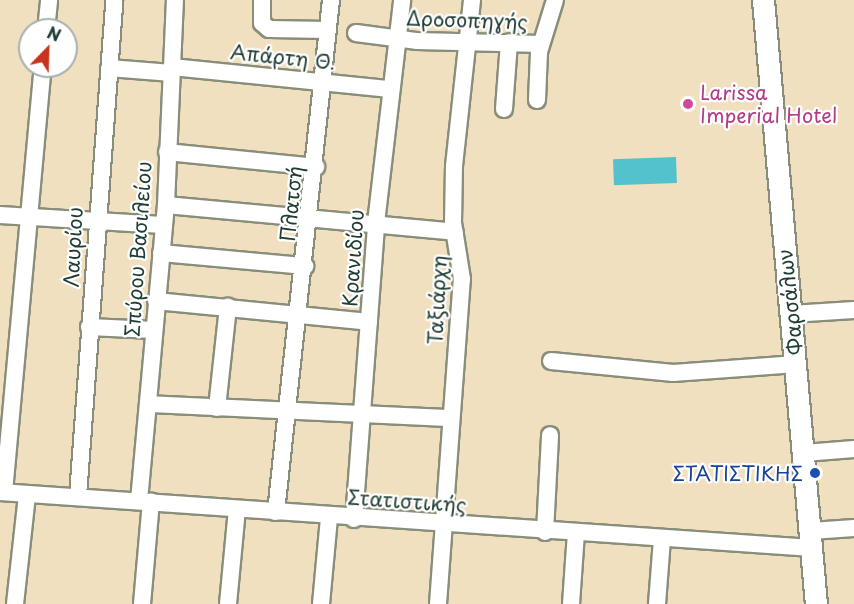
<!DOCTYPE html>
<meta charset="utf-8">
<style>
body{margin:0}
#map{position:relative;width:854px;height:604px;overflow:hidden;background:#f0e0c0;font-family:"Playpen Sans",sans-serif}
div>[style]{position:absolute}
.water>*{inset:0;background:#54c2cc;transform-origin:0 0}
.roads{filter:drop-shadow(2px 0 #888e7a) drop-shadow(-2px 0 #888e7a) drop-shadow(0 2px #888e7a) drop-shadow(0 -2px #888e7a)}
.minor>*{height:16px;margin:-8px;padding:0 8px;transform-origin:8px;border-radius:8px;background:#fff}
.major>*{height:21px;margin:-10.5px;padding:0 10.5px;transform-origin:10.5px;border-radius:10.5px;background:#fff}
.dots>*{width:16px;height:16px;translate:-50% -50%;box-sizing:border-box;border:3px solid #fff;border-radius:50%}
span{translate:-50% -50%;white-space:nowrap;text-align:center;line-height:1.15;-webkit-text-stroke:4.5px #fff;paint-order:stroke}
.street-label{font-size:20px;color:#1f3d34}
.hotel-label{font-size:20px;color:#b23c85}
.left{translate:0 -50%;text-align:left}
.transit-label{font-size:20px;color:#164399}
.right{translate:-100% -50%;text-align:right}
.north{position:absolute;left:18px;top:18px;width:60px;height:60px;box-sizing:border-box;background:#fff;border:2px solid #a5b1ae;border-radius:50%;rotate:23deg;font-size:16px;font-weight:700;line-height:24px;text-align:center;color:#1f3d34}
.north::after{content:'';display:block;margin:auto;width:21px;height:27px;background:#c8321e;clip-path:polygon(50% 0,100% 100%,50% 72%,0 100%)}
</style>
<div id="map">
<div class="water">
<i style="left:676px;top:157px;width:26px;height:63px;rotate:88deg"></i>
</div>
<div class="roads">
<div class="minor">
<i style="left:262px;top:0;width:23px;rotate:90deg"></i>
<i style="left:262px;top:23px;width:9px;rotate:41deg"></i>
<i style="left:269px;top:29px;width:59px;rotate:1deg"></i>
<i style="left:46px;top:30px;width:30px;rotate:-84deg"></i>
<i style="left:356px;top:33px;width:62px;rotate:7.5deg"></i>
<i style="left:417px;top:41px;width:124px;rotate:1.4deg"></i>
<i style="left:172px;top:67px;width:219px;rotate:5.8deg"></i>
<i style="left:109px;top:68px;width:63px;rotate:4.5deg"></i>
<i style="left:537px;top:100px;width:48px;rotate:-87.6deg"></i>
<i style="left:539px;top:52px;width:54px;rotate:-72.9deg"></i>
<i style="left:504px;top:109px;width:67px;rotate:-85.7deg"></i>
<i style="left:167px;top:152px;width:150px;rotate:5.7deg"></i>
<i style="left:166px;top:205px;width:290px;rotate:5.3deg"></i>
<i style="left:0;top:215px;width:163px;rotate:3.5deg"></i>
<i style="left:161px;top:253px;width:145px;rotate:5.2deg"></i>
<i style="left:156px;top:301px;width:214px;rotate:5.6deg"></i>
<i style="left:791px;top:314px;width:63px;rotate:-3.6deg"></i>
<i style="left:89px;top:327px;width:65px;rotate:2.6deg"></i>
<i style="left:551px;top:361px;width:123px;rotate:5.6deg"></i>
<i style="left:673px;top:373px;width:124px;rotate:-4.2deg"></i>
<i style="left:148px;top:404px;width:302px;rotate:2.7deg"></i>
<i style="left:217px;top:408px;width:102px;rotate:-83.8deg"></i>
<i style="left:804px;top:453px;width:50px;rotate:-4.6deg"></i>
<i style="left:0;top:492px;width:814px;rotate:3.95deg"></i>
<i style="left:4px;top:492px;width:428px;rotate:-84.8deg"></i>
<i style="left:78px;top:496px;width:497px;rotate:-85.8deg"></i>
<i style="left:139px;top:501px;width:297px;rotate:-84.8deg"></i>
<i style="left:166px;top:205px;width:205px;rotate:-87.5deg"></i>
<i style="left:276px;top:512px;width:515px;rotate:-83.87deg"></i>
<i style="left:354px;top:519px;width:297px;rotate:-85.7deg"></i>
<i style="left:376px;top:223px;width:225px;rotate:-83.3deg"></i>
<i style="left:811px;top:531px;width:43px;rotate:-4deg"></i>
<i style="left:545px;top:532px;width:97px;rotate:-87deg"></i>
<i style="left:15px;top:604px;width:110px;rotate:-83.7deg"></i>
<i style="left:142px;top:604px;width:103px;rotate:-85deg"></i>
<i style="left:228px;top:604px;width:95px;rotate:-84.6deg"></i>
<i style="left:321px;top:604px;width:87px;rotate:-84.7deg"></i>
<i style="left:438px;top:604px;width:326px;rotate:-85.8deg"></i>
<i style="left:462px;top:279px;width:57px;rotate:-99.1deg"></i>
<i style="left:453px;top:223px;width:57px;rotate:-89deg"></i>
<i style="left:454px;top:166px;width:167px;rotate:-83.8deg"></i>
<i style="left:571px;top:604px;width:71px;rotate:-86deg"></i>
<i style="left:657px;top:604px;width:65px;rotate:-85.6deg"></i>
</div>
<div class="major">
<i style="left:763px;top:0;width:606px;rotate:84.99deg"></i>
</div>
</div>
<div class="dots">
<i style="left:688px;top:104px;background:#d1479c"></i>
<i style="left:815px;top:473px;background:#1a4fb4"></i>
</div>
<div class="street-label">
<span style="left:467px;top:20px;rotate:2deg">Δροσοπηγής</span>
<span style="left:283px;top:57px;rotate:6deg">Απάρτη Θ.</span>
<span style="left:291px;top:204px;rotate:-84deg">Πλατσή</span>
<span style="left:73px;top:247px;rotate:-87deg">Λαυρίου</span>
<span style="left:138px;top:249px;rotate:-86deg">Σπύρου Βασιλείου</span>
<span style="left:353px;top:258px;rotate:-86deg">Κρανιδίου</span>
<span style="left:437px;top:300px;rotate:-87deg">Ταξιάρχη</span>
<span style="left:790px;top:302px;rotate:-96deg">Φαρσάλων</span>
<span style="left:407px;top:501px;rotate:4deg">Στατιστικής</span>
</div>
<div class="hotel-label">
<span class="left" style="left:700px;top:104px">Larissa<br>Imperial Hotel</span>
</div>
<div class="transit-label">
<span class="right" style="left:803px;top:473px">ΣΤΑΤΙΣΤΙΚΗΣ</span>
</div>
<div class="north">N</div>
</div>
